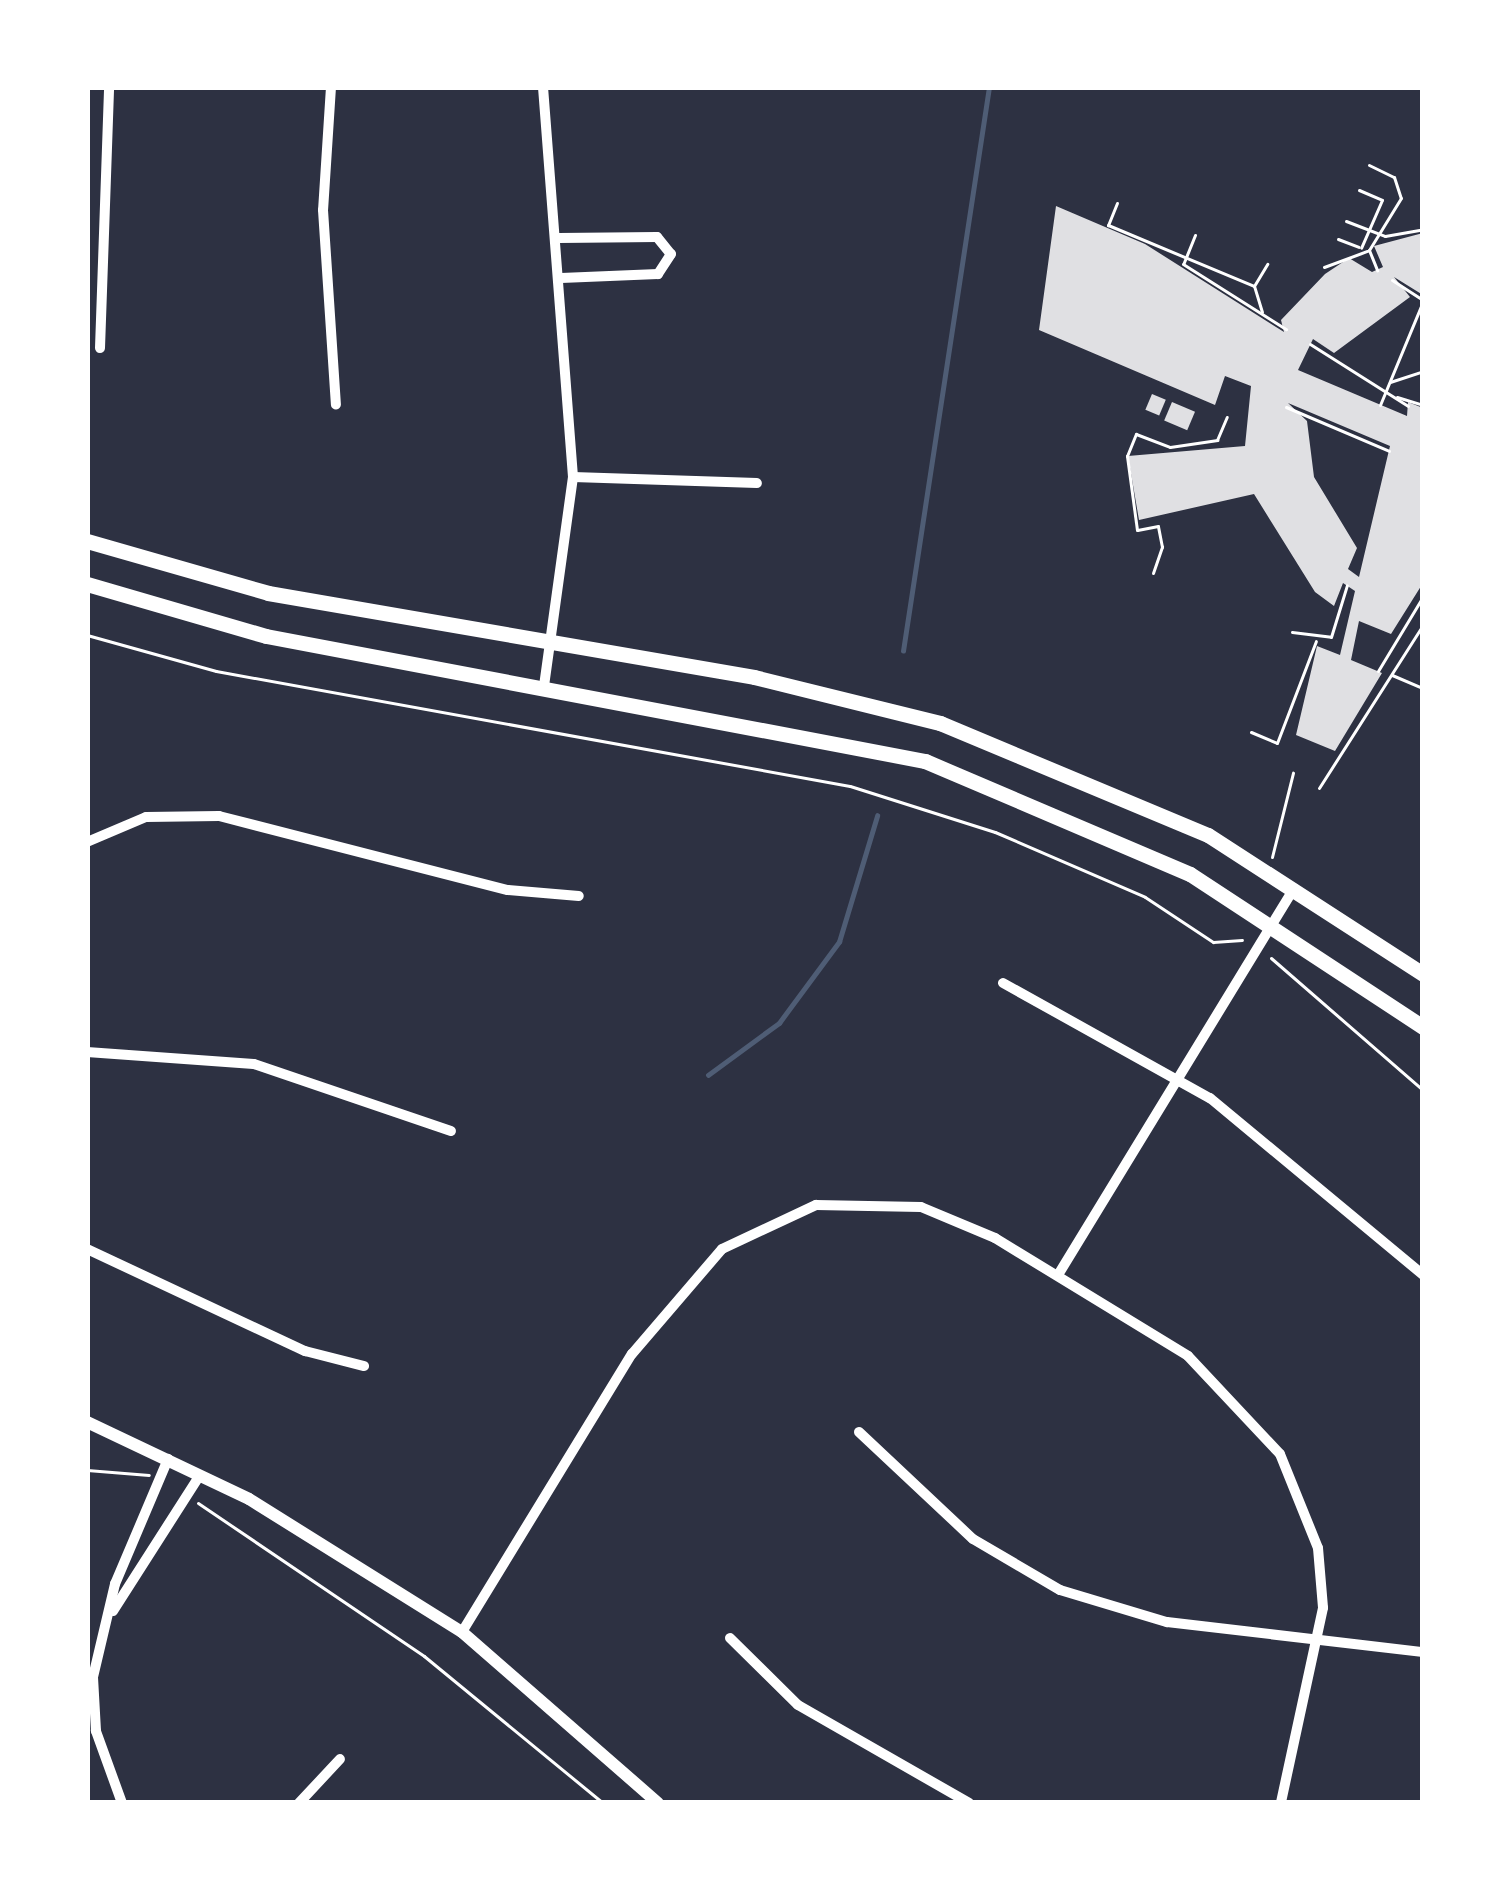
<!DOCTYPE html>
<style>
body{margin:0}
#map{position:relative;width:1510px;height:1890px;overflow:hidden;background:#2d3142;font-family:"Nunito Sans",sans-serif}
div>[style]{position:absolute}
.stream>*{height:4.5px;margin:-2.25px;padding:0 2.25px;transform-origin:2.25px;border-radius:2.25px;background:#4f5d75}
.building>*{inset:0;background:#e0e0e3;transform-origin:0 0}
.path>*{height:3px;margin:-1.5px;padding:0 1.5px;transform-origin:1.5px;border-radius:1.5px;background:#fff}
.minor>*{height:10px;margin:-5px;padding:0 5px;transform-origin:5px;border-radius:5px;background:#fff}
.tertiary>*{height:12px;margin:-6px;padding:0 6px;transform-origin:6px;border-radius:6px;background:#fff}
.secondary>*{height:15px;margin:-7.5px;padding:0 7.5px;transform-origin:7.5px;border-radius:7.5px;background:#fff}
span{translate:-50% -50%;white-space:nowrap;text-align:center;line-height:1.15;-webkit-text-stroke:10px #fff;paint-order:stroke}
.frame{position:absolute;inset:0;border:90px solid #fff;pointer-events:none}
</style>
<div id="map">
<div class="stream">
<i style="left:903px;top:651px;width:571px;rotate:-81.33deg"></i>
<i style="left:708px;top:1075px;width:88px;rotate:-36.2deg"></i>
<i style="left:779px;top:1023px;width:101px;rotate:-53.5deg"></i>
<i style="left:839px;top:942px;width:132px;rotate:-73.2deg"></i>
</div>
<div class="building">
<i style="clip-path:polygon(evenodd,1056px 206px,1145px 244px,1284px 332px,1281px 320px,1325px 274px,1349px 258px,1372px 272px,1383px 267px,1374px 246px,1423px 233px,1423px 295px,1394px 277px,1410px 297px,1334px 353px,1313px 339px,1298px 370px,1407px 416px,1408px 402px,1423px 408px,1423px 583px,1391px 634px,1359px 621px,1351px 660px,1382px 673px,1335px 751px,1296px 735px,1317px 646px,1340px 655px,1355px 591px,1343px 583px,1334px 606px,1315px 592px,1254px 494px,1139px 520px,1128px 456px,1245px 446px,1251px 386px,1225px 376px,1215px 405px,1039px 330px,1056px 206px,1288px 403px,1390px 446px,1359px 577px,1348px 569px,1357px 548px,1314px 477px,1307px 421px,1288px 403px)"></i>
<i style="left:1152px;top:394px;width:15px;height:17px;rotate:23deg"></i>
<i style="left:1172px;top:402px;width:25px;height:20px;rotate:23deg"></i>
</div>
<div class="path">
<i style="left:1369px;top:165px;width:28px;rotate:26deg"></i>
<i style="left:1394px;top:177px;width:22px;rotate:72deg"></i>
<i style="left:1401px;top:198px;width:61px;rotate:121.6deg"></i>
<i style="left:1369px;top:250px;width:22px;rotate:68deg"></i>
<i style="left:1359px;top:190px;width:25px;rotate:23deg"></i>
<i style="left:1382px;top:200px;width:52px;rotate:113.6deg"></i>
<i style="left:1117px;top:203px;width:24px;rotate:112deg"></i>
<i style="left:1108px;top:225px;width:158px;rotate:22.7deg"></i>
<i style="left:1346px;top:221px;width:42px;rotate:21deg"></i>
<i style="left:1385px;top:236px;width:39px;rotate:-10deg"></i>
<i style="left:1195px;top:235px;width:31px;rotate:112deg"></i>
<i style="left:1183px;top:264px;width:122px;rotate:32.3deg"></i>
<i style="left:1338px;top:239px;width:22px;rotate:21deg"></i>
<i style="left:1324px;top:267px;width:46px;rotate:-20.4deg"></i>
<i style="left:1392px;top:280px;width:35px;rotate:33deg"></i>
<i style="left:1262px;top:312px;width:27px;rotate:-107deg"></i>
<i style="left:1254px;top:286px;width:26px;rotate:-59deg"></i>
<i style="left:1310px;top:344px;width:116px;rotate:32.3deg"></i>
<i style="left:1390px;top:382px;width:35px;rotate:-18deg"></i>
<i style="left:1397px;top:397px;width:27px;rotate:17deg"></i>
<i style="left:1380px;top:405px;width:113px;rotate:-67.5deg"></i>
<i style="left:1286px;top:407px;width:112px;rotate:23.1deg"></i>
<i style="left:1153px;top:573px;width:28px;rotate:-71deg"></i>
<i style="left:1162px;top:547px;width:21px;rotate:-101deg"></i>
<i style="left:1158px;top:526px;width:21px;rotate:169deg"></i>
<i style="left:1137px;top:530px;width:75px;rotate:-97.7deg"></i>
<i style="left:1127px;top:456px;width:24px;rotate:-68deg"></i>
<i style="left:1136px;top:434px;width:36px;rotate:21deg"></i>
<i style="left:1170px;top:447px;width:48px;rotate:-8.5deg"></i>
<i style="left:1217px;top:440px;width:25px;rotate:-67deg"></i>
<i style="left:1292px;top:632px;width:39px;rotate:7deg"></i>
<i style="left:1331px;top:637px;width:54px;rotate:-72.9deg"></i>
<i style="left:87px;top:635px;width:134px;rotate:15.6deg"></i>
<i style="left:216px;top:671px;width:644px;rotate:10.28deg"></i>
<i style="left:850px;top:786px;width:152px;rotate:17.6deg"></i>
<i style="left:995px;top:832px;width:163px;rotate:23.4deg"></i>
<i style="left:1145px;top:897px;width:82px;rotate:33.5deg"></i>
<i style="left:1213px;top:942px;width:29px;rotate:-4deg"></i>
<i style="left:1378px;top:671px;width:85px;rotate:-58.9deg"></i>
<i style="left:1392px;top:675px;width:34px;rotate:23deg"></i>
<i style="left:1251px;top:732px;width:28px;rotate:23deg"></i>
<i style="left:1277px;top:743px;width:109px;rotate:-69.1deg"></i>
<i style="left:1319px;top:788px;width:193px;rotate:-57.5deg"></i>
<i style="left:1272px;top:857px;width:87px;rotate:-76deg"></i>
<i style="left:1271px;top:958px;width:201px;rotate:41deg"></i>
<i style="left:87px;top:1470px;width:62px;rotate:4.6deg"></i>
<i style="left:198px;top:1503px;width:273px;rotate:34.1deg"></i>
<i style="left:424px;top:1656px;width:232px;rotate:39.4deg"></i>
</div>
<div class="minor">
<i style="left:331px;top:87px;width:123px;rotate:93.7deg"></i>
<i style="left:323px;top:210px;width:195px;rotate:86.2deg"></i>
<i style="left:543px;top:87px;width:391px;rotate:85.6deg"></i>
<i style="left:573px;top:477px;width:211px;rotate:97.9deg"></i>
<i style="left:559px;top:238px;width:98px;rotate:-0.6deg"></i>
<i style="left:657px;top:237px;width:22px;rotate:51deg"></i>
<i style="left:671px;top:254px;width:24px;rotate:123deg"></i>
<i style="left:658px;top:274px;width:97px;rotate:177.6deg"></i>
<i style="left:100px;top:348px;width:261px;rotate:-88deg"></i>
<i style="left:573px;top:477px;width:184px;rotate:1.9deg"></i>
<i style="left:87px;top:842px;width:64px;rotate:-23deg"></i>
<i style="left:146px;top:817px;width:73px;rotate:-0.8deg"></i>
<i style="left:219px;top:816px;width:298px;rotate:14.4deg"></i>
<i style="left:508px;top:890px;width:71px;rotate:4.8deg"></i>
<i style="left:1003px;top:983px;width:237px;rotate:29.1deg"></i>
<i style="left:1210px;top:1098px;width:277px;rotate:39.7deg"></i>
<i style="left:87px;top:1052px;width:167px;rotate:4.1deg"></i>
<i style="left:254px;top:1064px;width:208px;rotate:18.8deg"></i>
<i style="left:87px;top:1249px;width:241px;rotate:25.1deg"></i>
<i style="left:305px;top:1351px;width:61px;rotate:14.3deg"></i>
<i style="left:1058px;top:1275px;width:453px;rotate:-58.6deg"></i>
<i style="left:859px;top:1432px;width:156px;rotate:43.2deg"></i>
<i style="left:973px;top:1539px;width:101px;rotate:30.4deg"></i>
<i style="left:1060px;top:1590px;width:112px;rotate:16.7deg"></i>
<i style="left:1167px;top:1622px;width:258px;rotate:6.7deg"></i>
<i style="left:113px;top:1611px;width:161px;rotate:-57.4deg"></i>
<i style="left:462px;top:1632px;width:326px;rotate:-58.6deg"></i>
<i style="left:632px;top:1354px;width:138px;rotate:-49.4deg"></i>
<i style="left:722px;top:1249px;width:104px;rotate:-25.1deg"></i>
<i style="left:816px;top:1205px;width:105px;rotate:1.1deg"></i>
<i style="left:921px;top:1207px;width:80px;rotate:22.7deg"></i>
<i style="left:995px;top:1238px;width:226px;rotate:31.4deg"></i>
<i style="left:1188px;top:1356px;width:134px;rotate:46.8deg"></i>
<i style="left:1280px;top:1454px;width:101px;rotate:68deg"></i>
<i style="left:1318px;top:1548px;width:60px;rotate:85.2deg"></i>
<i style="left:1323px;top:1608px;width:199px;rotate:102.2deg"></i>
<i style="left:730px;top:1638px;width:95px;rotate:44.6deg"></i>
<i style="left:798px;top:1705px;width:197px;rotate:29.8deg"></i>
<i style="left:122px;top:1803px;width:77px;rotate:-109.9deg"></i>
<i style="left:96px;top:1731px;width:54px;rotate:-93.2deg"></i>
<i style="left:93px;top:1677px;width:96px;rotate:-76.7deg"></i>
<i style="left:115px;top:1584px;width:136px;rotate:-67deg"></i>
<i style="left:299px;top:1803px;width:60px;rotate:-47deg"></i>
</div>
<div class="tertiary">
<i style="left:87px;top:1422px;width:179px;rotate:25.4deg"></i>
<i style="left:249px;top:1499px;width:251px;rotate:32deg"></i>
<i style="left:462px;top:1632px;width:260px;rotate:41.1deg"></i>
</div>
<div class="secondary">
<i style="left:87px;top:541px;width:188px;rotate:16deg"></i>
<i style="left:268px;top:593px;width:493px;rotate:9.8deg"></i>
<i style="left:754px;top:677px;width:192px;rotate:13.9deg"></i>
<i style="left:940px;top:723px;width:290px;rotate:22.7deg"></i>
<i style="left:1208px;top:835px;width:256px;rotate:32.9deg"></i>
<i style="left:87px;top:584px;width:186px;rotate:16.2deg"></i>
<i style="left:266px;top:636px;width:671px;rotate:10.74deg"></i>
<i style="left:925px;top:761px;width:288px;rotate:23.1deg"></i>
<i style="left:1190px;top:874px;width:279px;rotate:33.3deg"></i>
</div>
<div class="frame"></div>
</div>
